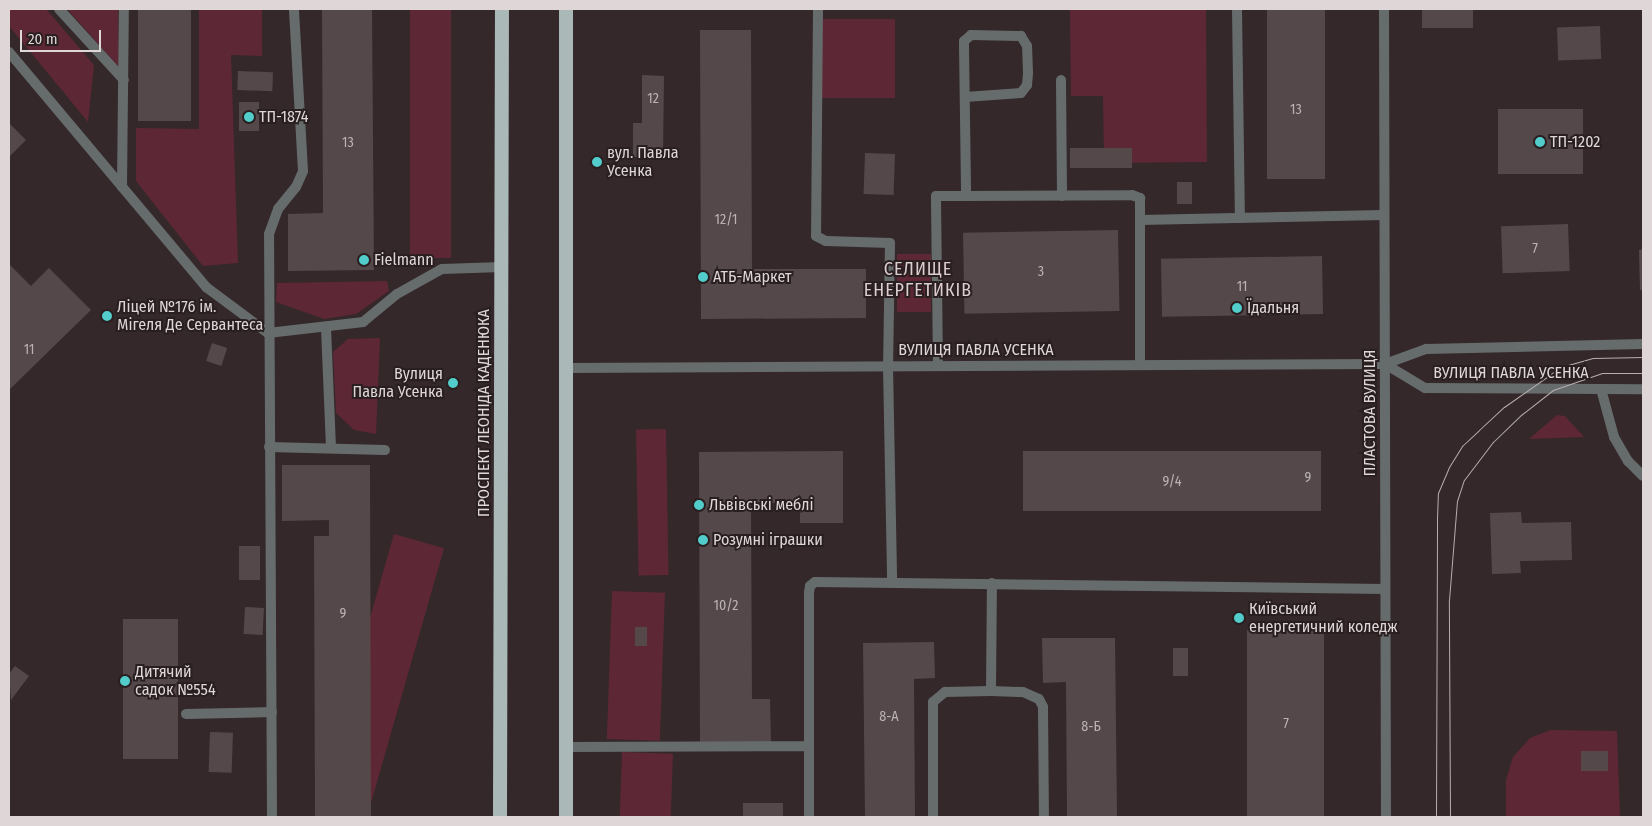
<!DOCTYPE html>
<meta charset="utf-8">
<style>
body{margin:0}
#map{position:relative;width:1652px;height:826px;overflow:hidden;background:#34282a;font-family:"Fira Sans Condensed",sans-serif}
div>[style]{position:absolute}
.green>*{inset:0;background:#5e2735;transform-origin:0 0}
.building>*{inset:0;background:#55484a;transform-origin:0 0}
.service>*{height:10px;margin:-5px;padding:0 5px;transform-origin:5px;border-radius:5px;background:#666c6c}
.minor>*{height:10px;margin:-5px;padding:0 5px;transform-origin:5px;border-radius:5px;background:#666c6c}
.trunk>*{height:14px;margin:-7px;padding:0 7px;transform-origin:7px;border-radius:7px;background:#aab9b8}
.tram>*{height:1px;margin:-0.5px;padding:0 0.5px;transform-origin:0.5px;border-radius:0.5px;background:#b7aeaf}
.dots>*{width:14px;height:14px;translate:-50% -50%;box-sizing:border-box;border:2px solid #291e20;border-radius:50%}
span{translate:-50% -50%;white-space:nowrap;text-align:center;line-height:1.15;-webkit-text-stroke:4px #291e20;paint-order:stroke}
.number-label{font-size:14px;color:#bcb2b4}
.number-label span{-webkit-text-stroke-width:0}
.poi-label{font-size:16px;color:#ded6d7}
.left{translate:0 -50%;text-align:left}
.right{translate:-100% -50%;text-align:right}
.street-label{font-size:16px;color:#ded6d7}
.neighbourhood-label{font-size:18px;color:#ddcdd0;letter-spacing:1px}
.frame{position:absolute;inset:0;border:10px solid #ded6d7;pointer-events:none}
.scale{position:absolute;left:20px;top:30px;width:81px;height:22px;box-sizing:border-box;border:2px solid #ded6d7;border-top:0;padding-left:6px;font-size:15px;line-height:18px;white-space:nowrap;color:#ded6d7;-webkit-text-stroke:4px #291e20;paint-order:stroke}
</style>
<div id="map">
<div class="green">
<i style="clip-path:polygon(9px 9px,46px 9px,94px 65px,88px 122px,9px 26px)"></i>
<i style="clip-path:polygon(67px 9px,118px 9px,119px 67px)"></i>
<i style="clip-path:polygon(199px 9px,262px 9px,262px 56px,231px 55px,238px 263px,203px 266px,136px 181px,136px 128px,199px 129px)"></i>
<i style="left:410px;top:9px;width:41px;height:249px"></i>
<i style="clip-path:polygon(1070px 9px,1206px 9px,1207px 162px,1104px 163px,1103px 96px,1071px 96px)"></i>
<i style="left:822px;top:19px;width:73px;height:79px"></i>
<i style="left:897px;top:254px;width:34px;height:58px"></i>
<i style="clip-path:polygon(387px 281px,389px 291px,356px 314px,324px 319px,276px 302px,277px 283px)"></i>
<i style="clip-path:polygon(380px 338px,376px 434px,354px 430px,336px 413px,333px 352px,348px 339px)"></i>
<i style="clip-path:polygon(1557px 415px,1565px 416px,1584px 437px,1529px 439px)"></i>
<i style="left:666px;top:429px;width:146px;height:30px;rotate:89deg"></i>
<i style="left:394px;top:534px;width:52px;height:266px;rotate:16deg"></i>
<i style="left:612px;top:591px;width:53px;height:148px;rotate:2deg"></i>
<i style="clip-path:polygon(1551px 730px,1617px 731px,1620px 817px,1506px 817px,1506px 780px,1513px 757px,1530px 738px)"></i>
<i style="left:622px;top:752px;width:51px;height:65px;rotate:2deg"></i>
</div>
<div class="building">
<i style="left:138px;top:9px;width:53px;height:112px"></i>
<i style="clip-path:polygon(322px 9px,372px 9px,374px 270px,288px 271px,288px 214px,323px 213px)"></i>
<i style="left:1267px;top:9px;width:58px;height:170px"></i>
<i style="left:1422px;top:9px;width:51px;height:19px"></i>
<i style="left:1600px;top:26px;width:33px;height:43px;rotate:88deg"></i>
<i style="clip-path:polygon(700px 30px,751px 30px,752px 269px,866px 269px,866px 318px,701px 319px)"></i>
<i style="left:238px;top:71px;width:35px;height:19px;rotate:2deg"></i>
<i style="clip-path:polygon(642px 75px,664px 76px,663px 157px,633px 157px,633px 123px,642px 123px)"></i>
<i style="left:239px;top:102px;width:20px;height:29px"></i>
<i style="left:1498px;top:109px;width:85px;height:65px"></i>
<i style="clip-path:polygon(9px 123px,26px 140px,9px 157px)"></i>
<i style="left:1070px;top:148px;width:62px;height:20px"></i>
<i style="left:865px;top:153px;width:30px;height:41px;rotate:2deg"></i>
<i style="left:1177px;top:182px;width:15px;height:22px"></i>
<i style="left:1568px;top:224px;width:47px;height:67px;rotate:88deg"></i>
<i style="left:1118px;top:230px;width:81px;height:155px;rotate:89deg"></i>
<i style="clip-path:polygon(1643px 249px,1643px 290px,1640px 290px,1639px 250px)"></i>
<i style="left:1322px;top:256px;width:58px;height:161px;rotate:89deg"></i>
<i style="clip-path:polygon(9px 264px,31px 286px,49px 268px,91px 310px,9px 390px)"></i>
<i style="left:212px;top:343px;width:16px;height:19px;rotate:18deg"></i>
<i style="clip-path:polygon(843px 451px,843px 523px,800px 523px,800px 503px,751px 503px,752px 699px,770px 699px,771px 742px,700px 743px,699px 452px)"></i>
<i style="left:1023px;top:451px;width:298px;height:60px"></i>
<i style="clip-path:polygon(282px 465px,370px 465px,371px 817px,315px 817px,314px 536px,329px 536px,329px 520px,282px 521px)"></i>
<i style="clip-path:polygon(1521px 512px,1522px 523px,1571px 522px,1572px 560px,1520px 561px,1521px 573px,1492px 574px,1490px 513px)"></i>
<i style="left:239px;top:546px;width:21px;height:34px"></i>
<i style="left:245px;top:607px;width:19px;height:27px;rotate:3deg"></i>
<i style="left:123px;top:619px;width:55px;height:140px"></i>
<i style="left:647px;top:627px;width:19px;height:12px;rotate:90deg"></i>
<i style="left:1324px;top:630px;width:187px;height:77px;rotate:90deg"></i>
<i style="clip-path:polygon(1042px 638px,1115px 638px,1117px 817px,1067px 817px,1066px 682px,1043px 683px)"></i>
<i style="clip-path:polygon(934px 642px,935px 678px,914px 679px,915px 817px,865px 817px,863px 643px)"></i>
<i style="left:1173px;top:648px;width:15px;height:28px"></i>
<i style="clip-path:polygon(15px 666px,29px 676px,11px 700px,9px 674px)"></i>
<i style="left:210px;top:732px;width:23px;height:40px;rotate:2deg"></i>
<i style="left:1581px;top:751px;width:27px;height:20px"></i>
<i style="left:743px;top:803px;width:40px;height:14px"></i>
</div>
<div class="service">
<i style="left:59px;top:9px;width:96px;rotate:47.5deg"></i>
<i style="left:818px;top:9px;width:227px;rotate:90.5deg"></i>
<i style="left:816px;top:236px;width:11px;rotate:27deg"></i>
<i style="left:826px;top:241px;width:64px;rotate:1.8deg"></i>
<i style="left:890px;top:243px;width:123px;rotate:90.9deg"></i>
<i style="left:888px;top:366px;width:216px;rotate:88.9deg"></i>
<i style="left:1237px;top:9px;width:209px;rotate:89.2deg"></i>
<i style="left:9px;top:52px;width:307px;rotate:50deg"></i>
<i style="left:206px;top:287px;width:77px;rotate:36.6deg"></i>
<i style="left:268px;top:333px;width:96px;rotate:-6.6deg"></i>
<i style="left:363px;top:322px;width:44px;rotate:-39.5deg"></i>
<i style="left:397px;top:294px;width:51px;rotate:-29.1deg"></i>
<i style="left:442px;top:269px;width:60px;rotate:-1.9deg"></i>
<i style="left:1061px;top:80px;width:116px;rotate:89.5deg"></i>
<i style="left:965px;top:97px;width:56px;rotate:-4.1deg"></i>
<i style="left:1021px;top:93px;width:10px;rotate:-53deg"></i>
<i style="left:1027px;top:85px;width:12px;rotate:-85deg"></i>
<i style="left:1028px;top:73px;width:27px;rotate:-92deg"></i>
<i style="left:1027px;top:46px;width:12px;rotate:-121deg"></i>
<i style="left:1021px;top:36px;width:50px;rotate:-178.9deg"></i>
<i style="left:971px;top:35px;width:9px;rotate:139deg"></i>
<i style="left:964px;top:41px;width:5px;rotate:90deg"></i>
<i style="left:964px;top:46px;width:150px;rotate:89.2deg"></i>
<i style="left:122px;top:187px;width:178px;rotate:-89.4deg"></i>
<i style="left:1140px;top:220px;width:244px;rotate:-1.2deg"></i>
<i style="left:326px;top:328px;width:120px;rotate:87.6deg"></i>
<i style="left:938px;top:365px;width:169px;rotate:-90.7deg"></i>
<i style="left:936px;top:196px;width:30px"></i>
<i style="left:966px;top:196px;width:166px;rotate:-0.3deg"></i>
<i style="left:1132px;top:195px;width:9px;rotate:21deg"></i>
<i style="left:1140px;top:198px;width:167px;rotate:90deg"></i>
<i style="left:1601px;top:389px;width:50px;rotate:74.8deg"></i>
<i style="left:1614px;top:437px;width:28px;rotate:60deg"></i>
<i style="left:1628px;top:461px;width:21px;rotate:45deg"></i>
<i style="left:269px;top:447px;width:116px;rotate:1.5deg"></i>
<i style="left:991px;top:691px;width:108px;rotate:-89.5deg"></i>
<i style="left:186px;top:714px;width:86px;rotate:-1.3deg"></i>
<i style="left:567px;top:747px;width:241px;rotate:-0.2deg"></i>
<i style="left:272px;top:817px;width:583px;rotate:-90.29deg"></i>
<i style="left:269px;top:234px;width:27px;rotate:-70deg"></i>
<i style="left:278px;top:209px;width:28px;rotate:-51deg"></i>
<i style="left:296px;top:187px;width:17px;rotate:-66deg"></i>
<i style="left:303px;top:171px;width:162px;rotate:-93.2deg"></i>
<i style="left:809px;top:817px;width:224px;rotate:-90deg"></i>
<i style="left:809px;top:593px;width:7px;rotate:-82deg"></i>
<i style="left:810px;top:586px;width:6px;rotate:-39deg"></i>
<i style="left:815px;top:582px;width:570px;rotate:0.7deg"></i>
<i style="left:933px;top:817px;width:115px;rotate:-90deg"></i>
<i style="left:933px;top:702px;width:16px;rotate:-40deg"></i>
<i style="left:945px;top:692px;width:46px;rotate:-1.2deg"></i>
<i style="left:991px;top:691px;width:32px;rotate:2deg"></i>
<i style="left:1023px;top:692px;width:17px;rotate:24deg"></i>
<i style="left:1039px;top:699px;width:9px;rotate:63deg"></i>
<i style="left:1043px;top:707px;width:110px;rotate:89.5deg"></i>
</div>
<div class="minor">
<i style="left:1384px;top:9px;width:808px;rotate:89.86deg"></i>
<i style="left:1385px;top:364px;width:47px;rotate:31deg"></i>
<i style="left:1425px;top:388px;width:218px;rotate:0.3deg"></i>
<i style="left:567px;top:368px;width:818px;rotate:-0.28deg"></i>
<i style="left:1385px;top:364px;width:44px;rotate:-20.1deg"></i>
<i style="left:1426px;top:349px;width:217px;rotate:-1.3deg"></i>
</div>
<div class="trunk">
<i style="left:566px;top:9px;width:808px;rotate:90deg"></i>
<i style="left:500px;top:817px;width:808px;rotate:-89.86deg"></i>
</div>
<div class="tram">
<i style="left:1436px;top:817px;width:298px;rotate:-89.8deg"></i>
<i style="left:1437px;top:519px;width:26px;rotate:-88deg"></i>
<i style="left:1438px;top:493px;width:28px;rotate:-67deg"></i>
<i style="left:1449px;top:467px;width:25px;rotate:-58deg"></i>
<i style="left:1462px;top:446px;width:23px;rotate:-43deg"></i>
<i style="left:1479px;top:430px;width:34px;rotate:-43deg"></i>
<i style="left:1504px;top:407px;width:70px;rotate:-35.1deg"></i>
<i style="left:1561px;top:367px;width:33px;rotate:-16deg"></i>
<i style="left:1593px;top:358px;width:50px;rotate:-1.1deg"></i>
<i style="left:1450px;top:817px;width:217px;rotate:-90.3deg"></i>
<i style="left:1449px;top:600px;width:99px;rotate:-85.4deg"></i>
<i style="left:1457px;top:501px;width:22px;rotate:-72deg"></i>
<i style="left:1464px;top:480px;width:48px;rotate:-52.7deg"></i>
<i style="left:1493px;top:442px;width:39px;rotate:-44deg"></i>
<i style="left:1521px;top:415px;width:41px;rotate:-38deg"></i>
<i style="left:1553px;top:390px;width:52px;rotate:-19.1deg"></i>
<i style="left:1602px;top:373px;width:41px"></i>
</div>
<div class="dots">
<i style="left:249px;top:117px;background:#53cdcb"></i>
<i style="left:1540px;top:142px;background:#53cdcb"></i>
<i style="left:597px;top:162px;background:#53cdcb"></i>
<i style="left:364px;top:260px;background:#53cdcb"></i>
<i style="left:703px;top:277px;background:#53cdcb"></i>
<i style="left:1237px;top:308px;background:#53cdcb"></i>
<i style="left:107px;top:316px;background:#53cdcb"></i>
<i style="left:453px;top:383px;background:#53cdcb"></i>
<i style="left:699px;top:505px;background:#53cdcb"></i>
<i style="left:703px;top:540px;background:#53cdcb"></i>
<i style="left:1239px;top:618px;background:#53cdcb"></i>
<i style="left:125px;top:681px;background:#53cdcb"></i>
</div>
<div class="number-label">
<span style="left:653px;top:99px">12</span>
<span style="left:1296px;top:110px">13</span>
<span style="left:348px;top:143px">13</span>
<span style="left:726px;top:220px">12/1</span>
<span style="left:1535px;top:249px">7</span>
<span style="left:1041px;top:272px">3</span>
<span style="left:1242px;top:287px">11</span>
<span style="left:29px;top:350px">11</span>
<span style="left:1308px;top:478px">9</span>
<span style="left:1172px;top:482px">9/4</span>
<span style="left:726px;top:606px">10/2</span>
<span style="left:343px;top:614px">9</span>
<span style="left:889px;top:717px">8-А</span>
<span style="left:1286px;top:724px">7</span>
<span style="left:1091px;top:727px">8-Б</span>
</div>
<div class="poi-label">
<span class="left" style="left:259px;top:117px">ТП-1874</span>
<span class="left" style="left:1550px;top:142px">ТП-1202</span>
<span class="left" style="left:607px;top:162px">вул. Павла<br>Усенка</span>
<span class="left" style="left:374px;top:260px">Fielmann</span>
<span class="left" style="left:713px;top:277px">АТБ-Маркет</span>
<span class="left" style="left:117px;top:316px">Ліцей №176 ім.<br>Мігеля Де Сервантеса</span>
<span class="left" style="left:1247px;top:308px">Їдальня</span>
<span class="right" style="left:443px;top:383px">Вулиця<br>Павла Усенка</span>
<span class="left" style="left:709px;top:505px">Львівські меблі</span>
<span class="left" style="left:713px;top:540px">Розумні іграшки</span>
<span class="left" style="left:1249px;top:618px">Київський<br>енергетичний коледж</span>
<span class="left" style="left:135px;top:681px">Дитячий<br>садок №554</span>
</div>
<div class="street-label">
<span style="left:976px;top:350px">ВУЛИЦЯ ПАВЛА УСЕНКА</span>
<span style="left:1511px;top:373px">ВУЛИЦЯ ПАВЛА УСЕНКА</span>
<span style="left:484px;top:413px;rotate:-90deg">ПРОСПЕКТ ЛЕОНІДА КАДЕНЮКА</span>
<span style="left:1370px;top:413px;rotate:-90deg">ПЛАСТОВА ВУЛИЦЯ</span>
</div>
<div class="neighbourhood-label">
<span style="left:918px;top:280px">СЕЛИЩЕ<br>ЕНЕРГЕТИКІВ</span>
</div>
<div class="frame"></div>
<div class="scale">20 m</div>
</div>
